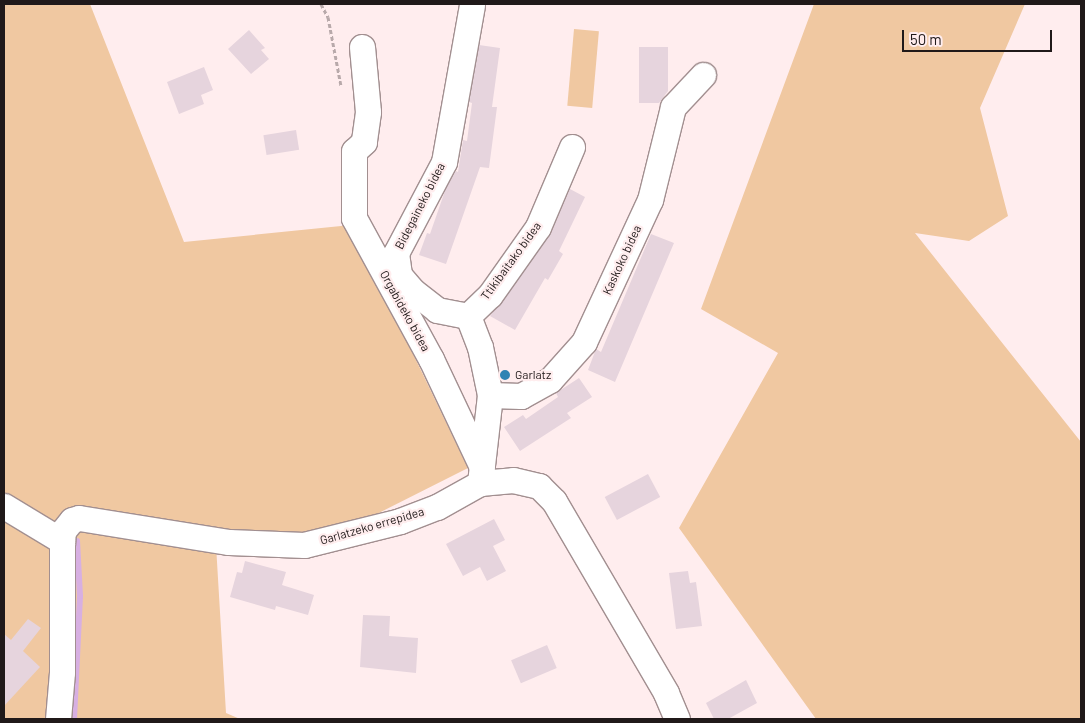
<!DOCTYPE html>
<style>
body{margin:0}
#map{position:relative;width:1085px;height:723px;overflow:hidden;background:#ffedee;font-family:Barlow,sans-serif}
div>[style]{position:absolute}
.green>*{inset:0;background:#f0c8a1;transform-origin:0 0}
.stream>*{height:6px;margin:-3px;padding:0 3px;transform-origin:3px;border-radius:3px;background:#d7afe2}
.building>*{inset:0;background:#e6d4dd;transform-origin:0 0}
.path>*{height:3px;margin-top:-1.5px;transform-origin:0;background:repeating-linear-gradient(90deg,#b8a9aa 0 4px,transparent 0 6.5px)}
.roads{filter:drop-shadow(1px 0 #a28f90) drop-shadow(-1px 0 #a28f90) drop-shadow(0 1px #a28f90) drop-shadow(0 -1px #a28f90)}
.minor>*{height:25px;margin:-12.5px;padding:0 12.5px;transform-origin:12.5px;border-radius:12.5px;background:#fff}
.dots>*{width:14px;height:14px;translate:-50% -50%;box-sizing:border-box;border:2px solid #ffedee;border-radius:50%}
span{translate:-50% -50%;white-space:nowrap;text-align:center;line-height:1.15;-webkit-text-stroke:4.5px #ffedee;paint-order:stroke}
.street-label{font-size:12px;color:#201919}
.poi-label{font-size:12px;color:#201919}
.left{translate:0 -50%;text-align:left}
.frame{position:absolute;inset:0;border:5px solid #201919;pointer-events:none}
.scale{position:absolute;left:902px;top:30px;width:150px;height:22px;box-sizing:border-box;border:2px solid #201919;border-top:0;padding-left:6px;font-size:15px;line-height:18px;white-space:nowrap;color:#201919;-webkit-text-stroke:4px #ffedee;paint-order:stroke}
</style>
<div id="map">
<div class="green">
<i style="clip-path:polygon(4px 4px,90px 4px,184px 242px,351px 225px,468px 468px,341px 532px,216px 545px,226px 713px,240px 719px,4px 719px)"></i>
<i style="clip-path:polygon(814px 4px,1025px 4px,980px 108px,1008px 216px,969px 241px,915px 233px,1081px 442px,1081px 719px,816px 719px,679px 528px,778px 353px,701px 309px)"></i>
<i style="left:574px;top:29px;width:25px;height:77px;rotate:5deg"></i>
</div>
<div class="stream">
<i style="left:74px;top:719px;width:123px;rotate:-87.2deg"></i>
<i style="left:80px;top:596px;width:55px;rotate:-93.1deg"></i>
</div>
<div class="building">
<i style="clip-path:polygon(249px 30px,265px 48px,261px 50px,269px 59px,251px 74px,228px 49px)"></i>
<i style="clip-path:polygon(479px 45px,500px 48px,492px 107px,497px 107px,489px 168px,480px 167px,446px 264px,419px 255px,427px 233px,430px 234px,446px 188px,456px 171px,458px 172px,463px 140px,467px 141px,472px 103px,469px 102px)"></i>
<i style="clip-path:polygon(639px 47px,668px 47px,668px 91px,659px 103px,639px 103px)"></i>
<i style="clip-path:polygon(204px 67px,213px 90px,201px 95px,204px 104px,179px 114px,167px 82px)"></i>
<i style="left:296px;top:130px;width:20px;height:33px;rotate:81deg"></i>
<i style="clip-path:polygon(570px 189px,585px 197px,559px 251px,563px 254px,548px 280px,545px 278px,515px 330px,490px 316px,550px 235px)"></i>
<i style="clip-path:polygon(651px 234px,674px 243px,615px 382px,588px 370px,596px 349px,601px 352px)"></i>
<i style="clip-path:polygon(579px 378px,592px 397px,567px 413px,571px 418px,520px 451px,504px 427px,523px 415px,526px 419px,558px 397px,556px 393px)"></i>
<i style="left:648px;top:474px;width:26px;height:49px;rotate:62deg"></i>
<i style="clip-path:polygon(494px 519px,505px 540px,493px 546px,506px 571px,487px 581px,480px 567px,463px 576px,446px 544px)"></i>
<i style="clip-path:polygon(245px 561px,286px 572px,282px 585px,314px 595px,308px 615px,276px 606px,275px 610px,230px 597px,237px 572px,242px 573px)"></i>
<i style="clip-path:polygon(688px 571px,690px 583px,696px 582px,702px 626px,676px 629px,669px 573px)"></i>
<i style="clip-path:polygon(363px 615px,390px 616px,389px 636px,418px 638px,416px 673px,360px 667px)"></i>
<i style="clip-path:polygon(28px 619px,41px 628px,23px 651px,40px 667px,4px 706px,4px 634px,11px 640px)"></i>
<i style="left:547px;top:645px;width:25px;height:39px;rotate:67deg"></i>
<i style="clip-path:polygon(746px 680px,757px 703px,728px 719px,714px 719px,706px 703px)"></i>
</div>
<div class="path">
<i style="left:321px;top:4px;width:15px;rotate:62deg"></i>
<i style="left:328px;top:17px;width:70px;rotate:79.3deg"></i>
</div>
<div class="roads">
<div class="minor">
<i style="left:472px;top:5px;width:159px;rotate:100.1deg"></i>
<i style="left:444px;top:162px;width:103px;rotate:117.8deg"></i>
<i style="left:396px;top:253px;width:22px;rotate:82deg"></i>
<i style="left:399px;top:275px;width:21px;rotate:49deg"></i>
<i style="left:413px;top:291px;width:31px;rotate:38deg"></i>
<i style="left:437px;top:310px;width:32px;rotate:11deg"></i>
<i style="left:468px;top:316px;width:33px;rotate:69deg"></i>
<i style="left:480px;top:347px;width:49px;rotate:78.2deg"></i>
<i style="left:490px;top:395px;width:89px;rotate:96.5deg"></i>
<i style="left:362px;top:47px;width:65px;rotate:84.7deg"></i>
<i style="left:368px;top:112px;width:30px;rotate:98deg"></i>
<i style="left:364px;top:142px;width:13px;rotate:138deg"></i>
<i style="left:354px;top:151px;width:67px;rotate:90deg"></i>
<i style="left:354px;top:218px;width:161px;rotate:61.4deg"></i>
<i style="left:431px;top:359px;width:119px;rotate:64.7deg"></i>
<i style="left:468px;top:316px;width:30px;rotate:-44deg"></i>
<i style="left:490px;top:295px;width:83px;rotate:-54.8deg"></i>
<i style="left:538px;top:227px;width:87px;rotate:-67deg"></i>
<i style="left:490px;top:395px;width:31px;rotate:2deg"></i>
<i style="left:521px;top:396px;width:33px;rotate:-29deg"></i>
<i style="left:550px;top:380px;width:51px;rotate:-48.2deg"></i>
<i style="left:584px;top:342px;width:157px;rotate:-65.1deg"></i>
<i style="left:650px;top:200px;width:96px;rotate:-76.1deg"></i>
<i style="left:673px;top:107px;width:44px;rotate:-46.8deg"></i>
<i style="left:4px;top:506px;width:68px;rotate:31.1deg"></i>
<i style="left:58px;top:719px;width:47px;rotate:-85.1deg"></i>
<i style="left:62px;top:672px;width:131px;rotate:-90deg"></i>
<i style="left:62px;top:541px;width:10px;rotate:-84deg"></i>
<i style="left:63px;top:531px;width:14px;rotate:-51deg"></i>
<i style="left:72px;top:520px;width:7px;rotate:-16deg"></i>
<i style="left:79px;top:518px;width:152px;rotate:9.1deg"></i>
<i style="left:229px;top:542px;width:75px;rotate:2.3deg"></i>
<i style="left:304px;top:545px;width:99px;rotate:-14deg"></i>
<i style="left:400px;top:521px;width:40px;rotate:-21deg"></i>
<i style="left:437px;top:507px;width:49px;rotate:-29.2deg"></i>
<i style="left:480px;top:483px;width:33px;rotate:-5deg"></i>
<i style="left:513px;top:480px;width:27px;rotate:13deg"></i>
<i style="left:539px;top:486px;width:21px;rotate:45deg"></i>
<i style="left:554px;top:501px;width:222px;rotate:59.7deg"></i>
<i style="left:666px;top:693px;width:28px;rotate:67deg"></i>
</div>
</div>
<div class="dots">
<i style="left:505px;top:375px;background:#2f83b3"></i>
</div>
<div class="street-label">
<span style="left:420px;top:206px;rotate:-63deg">Bidegaineko bidea</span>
<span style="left:622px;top:260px;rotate:-65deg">Kaskoko bidea</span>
<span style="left:511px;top:261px;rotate:-54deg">Ttikibaitako bidea</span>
<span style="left:405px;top:311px;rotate:61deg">Orgabideko bidea</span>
<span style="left:372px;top:526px;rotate:-16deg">Garlatzeko errepidea</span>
</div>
<div class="poi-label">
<span class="left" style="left:515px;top:375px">Garlatz</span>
</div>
<div class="frame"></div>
<div class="scale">50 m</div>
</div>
